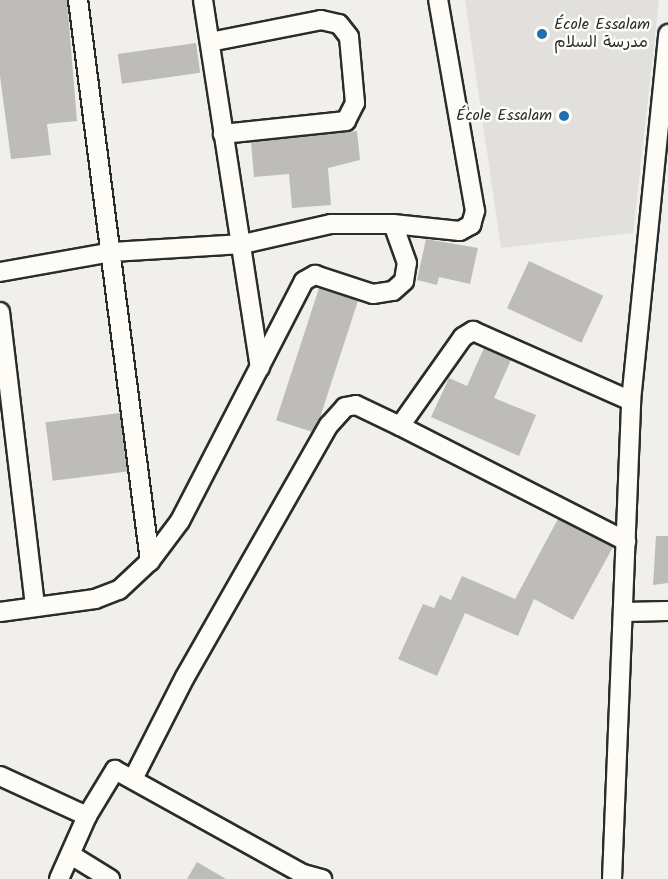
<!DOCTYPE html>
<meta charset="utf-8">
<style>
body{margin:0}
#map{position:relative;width:668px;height:879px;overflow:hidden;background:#f0efeb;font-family:Kalam,"Playpen Sans Arabic",sans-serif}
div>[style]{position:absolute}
.built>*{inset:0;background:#e1e0dc}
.building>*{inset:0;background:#bdbcb8;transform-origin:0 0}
.roads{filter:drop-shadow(2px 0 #2b2b2b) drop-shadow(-2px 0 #2b2b2b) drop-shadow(0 2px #2b2b2b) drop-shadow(0 -2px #2b2b2b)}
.minor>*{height:18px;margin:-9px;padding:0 9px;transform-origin:9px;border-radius:9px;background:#fdfcf7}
.dots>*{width:16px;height:16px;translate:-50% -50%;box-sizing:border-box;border:3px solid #fdfcf7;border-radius:50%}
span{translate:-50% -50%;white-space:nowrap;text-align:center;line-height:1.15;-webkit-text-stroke:5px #fdfcf7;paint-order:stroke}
.poi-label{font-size:16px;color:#2b2b2b}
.left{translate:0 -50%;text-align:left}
.right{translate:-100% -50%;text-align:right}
</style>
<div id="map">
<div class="built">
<i style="clip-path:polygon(465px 0,659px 0,633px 233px,501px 248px)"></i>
</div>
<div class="building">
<i style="clip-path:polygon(0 0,67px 0,77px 121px,47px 124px,51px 155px,11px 159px,0 76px)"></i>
<i style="left:196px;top:43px;width:30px;height:79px;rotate:82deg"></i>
<i style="clip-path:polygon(357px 131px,360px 160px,328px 168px,331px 205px,292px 208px,289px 174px,254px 177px,251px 142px)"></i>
<i style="clip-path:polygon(426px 239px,478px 248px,470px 284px,439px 277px,437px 285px,417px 280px)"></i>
<i style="left:529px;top:261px;width:82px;height:52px;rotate:25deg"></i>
<i style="left:319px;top:288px;width:41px;height:139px;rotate:18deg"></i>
<i style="clip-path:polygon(484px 348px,511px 360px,494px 398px,536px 415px,519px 456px,431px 417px,449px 378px,467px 386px)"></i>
<i style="left:120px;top:413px;width:59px;height:75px;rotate:83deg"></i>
<i style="clip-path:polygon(558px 519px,613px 547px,573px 620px,534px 599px,518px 636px,465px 613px,437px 676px,398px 659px,423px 604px,434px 608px,440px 595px,451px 600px,462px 576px,515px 599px)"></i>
<i style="clip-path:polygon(656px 536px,668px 536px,668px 583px,653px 585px)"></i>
<i style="clip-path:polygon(197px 862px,226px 879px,187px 879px)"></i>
</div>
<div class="roads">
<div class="minor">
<i style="left:78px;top:0;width:566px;rotate:82.69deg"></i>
<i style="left:203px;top:0;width:372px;rotate:81.2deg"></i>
<i style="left:210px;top:42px;width:113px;rotate:-11.2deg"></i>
<i style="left:321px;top:20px;width:18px;rotate:13deg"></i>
<i style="left:339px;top:24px;width:16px;rotate:52deg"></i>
<i style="left:349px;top:37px;width:66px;rotate:84.8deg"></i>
<i style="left:355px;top:103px;width:20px;rotate:117deg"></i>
<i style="left:346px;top:121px;width:124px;rotate:174deg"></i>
<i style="left:0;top:272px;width:114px;rotate:-10.1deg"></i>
<i style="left:112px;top:252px;width:131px;rotate:-3.5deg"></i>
<i style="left:243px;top:244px;width:90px;rotate:-12.8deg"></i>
<i style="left:331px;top:224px;width:62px"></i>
<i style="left:0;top:312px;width:297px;rotate:83.2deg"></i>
<i style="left:400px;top:426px;width:109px;rotate:-54.7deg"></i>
<i style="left:463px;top:337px;width:12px;rotate:-31deg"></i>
<i style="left:473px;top:331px;width:173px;rotate:23.9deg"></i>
<i style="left:0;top:612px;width:96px;rotate:-7.8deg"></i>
<i style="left:95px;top:599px;width:26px;rotate:-21deg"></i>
<i style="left:119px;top:590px;width:42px;rotate:-43.1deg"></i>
<i style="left:150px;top:561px;width:50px;rotate:-53.1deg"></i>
<i style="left:180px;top:521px;width:270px;rotate:-62.7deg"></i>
<i style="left:304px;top:281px;width:13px;rotate:-29deg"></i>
<i style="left:315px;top:275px;width:61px;rotate:18.1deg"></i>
<i style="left:373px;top:294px;width:20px;rotate:-9deg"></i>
<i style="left:393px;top:291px;width:15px;rotate:-42deg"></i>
<i style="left:404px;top:281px;width:18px;rotate:-81deg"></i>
<i style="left:407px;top:263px;width:41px;rotate:-109.7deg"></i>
<i style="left:393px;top:224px;width:67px;rotate:6deg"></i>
<i style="left:460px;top:231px;width:13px;rotate:-29deg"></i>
<i style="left:471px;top:225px;width:15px;rotate:-74deg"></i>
<i style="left:475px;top:211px;width:214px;rotate:-99.9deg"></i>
<i style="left:623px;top:612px;width:45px;rotate:-1.3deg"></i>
<i style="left:0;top:776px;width:96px;rotate:24.7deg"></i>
<i style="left:133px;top:779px;width:114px;rotate:-63deg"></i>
<i style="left:185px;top:677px;width:290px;rotate:-60.3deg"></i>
<i style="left:329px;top:425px;width:24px;rotate:-48deg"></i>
<i style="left:345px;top:407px;width:11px;rotate:-10deg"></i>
<i style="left:356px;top:405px;width:49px;rotate:25.5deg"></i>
<i style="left:400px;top:426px;width:254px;rotate:27deg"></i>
<i style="left:71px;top:855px;width:46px;rotate:31.6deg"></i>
<i style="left:59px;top:879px;width:69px;rotate:-66deg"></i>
<i style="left:87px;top:816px;width:54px;rotate:-58.7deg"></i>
<i style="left:115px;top:770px;width:215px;rotate:29deg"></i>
<i style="left:303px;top:874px;width:20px;rotate:15deg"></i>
<i style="left:612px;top:879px;width:478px;rotate:-87.7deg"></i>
<i style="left:631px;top:401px;width:369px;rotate:-84.2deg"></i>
</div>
</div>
<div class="dots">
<i style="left:542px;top:34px;background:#1f6fb2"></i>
<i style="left:564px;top:116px;background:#1f6fb2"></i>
</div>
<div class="poi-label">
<span class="left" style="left:554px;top:34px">École Essalam<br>مدرسة السلام</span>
<span class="right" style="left:552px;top:116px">École Essalam</span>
</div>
</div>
